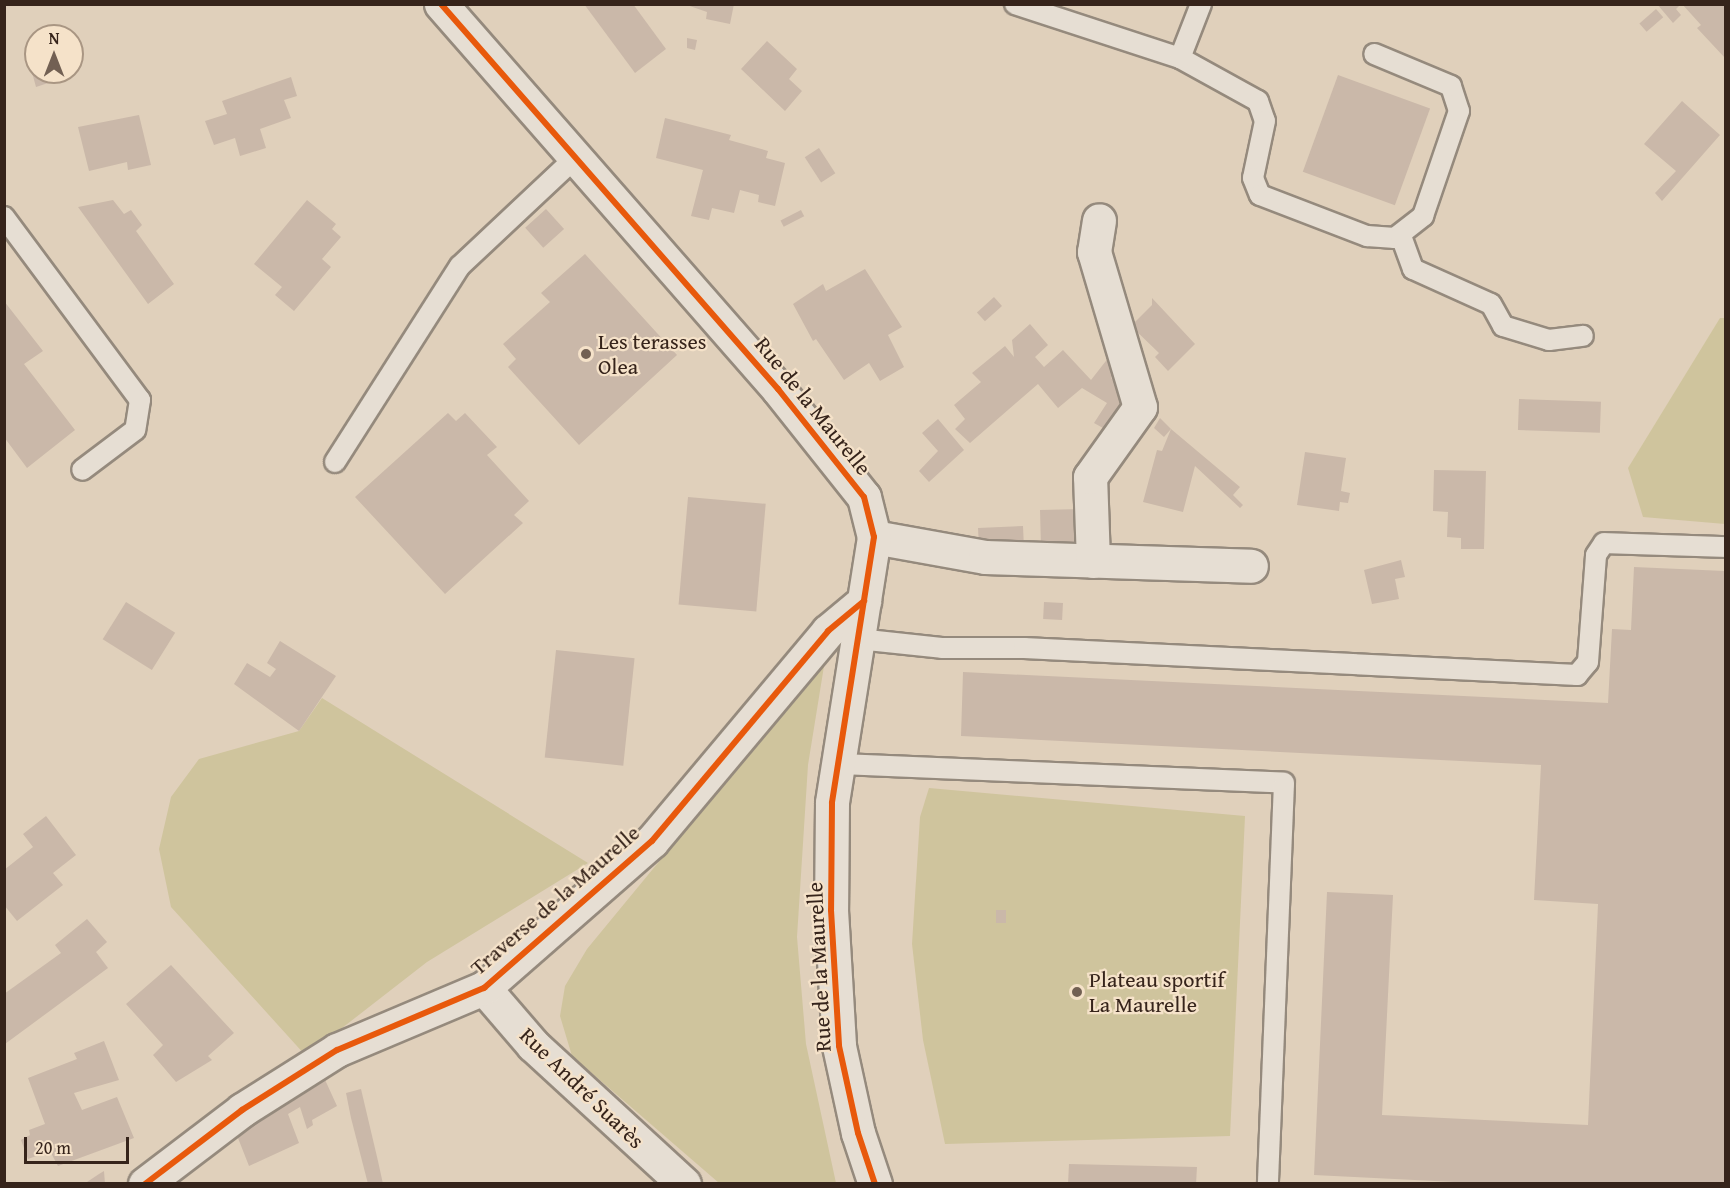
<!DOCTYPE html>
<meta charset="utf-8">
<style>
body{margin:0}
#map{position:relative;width:1730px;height:1188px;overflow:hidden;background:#e0d0bb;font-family:"Gentium Book Plus",serif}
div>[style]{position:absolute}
.green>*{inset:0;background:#cfc49d}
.building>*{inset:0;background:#cab8a9;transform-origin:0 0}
.roads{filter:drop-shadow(2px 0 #958a7d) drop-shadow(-2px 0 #958a7d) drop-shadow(0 2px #958a7d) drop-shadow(0 -2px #958a7d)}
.service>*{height:20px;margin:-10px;padding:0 10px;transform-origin:10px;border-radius:10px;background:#e6ded3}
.minor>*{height:33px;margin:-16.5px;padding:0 16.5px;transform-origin:16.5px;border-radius:16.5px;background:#e6ded3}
.tertiary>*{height:33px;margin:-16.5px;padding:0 16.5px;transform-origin:16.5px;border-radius:16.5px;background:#e6ded3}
.cycleway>*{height:6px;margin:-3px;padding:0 3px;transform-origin:3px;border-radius:3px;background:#e8590c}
.dots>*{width:16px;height:16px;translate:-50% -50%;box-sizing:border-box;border:3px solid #f5e2c9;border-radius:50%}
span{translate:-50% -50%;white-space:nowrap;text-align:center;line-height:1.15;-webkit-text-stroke:4.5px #f5e2c9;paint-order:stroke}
.poi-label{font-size:22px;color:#36241b}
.left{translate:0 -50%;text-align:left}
.street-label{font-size:22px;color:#36241b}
.frame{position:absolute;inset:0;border:6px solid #36241b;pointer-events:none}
.north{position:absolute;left:24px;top:24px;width:60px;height:60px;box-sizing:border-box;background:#f5e2c9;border:2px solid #a99683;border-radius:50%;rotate:0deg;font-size:16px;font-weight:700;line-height:24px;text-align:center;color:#36241b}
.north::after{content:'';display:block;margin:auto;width:21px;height:27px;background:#726053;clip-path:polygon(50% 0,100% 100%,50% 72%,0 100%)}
.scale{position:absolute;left:24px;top:1137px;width:105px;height:27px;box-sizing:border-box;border:3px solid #36241b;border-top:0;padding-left:8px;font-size:18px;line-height:21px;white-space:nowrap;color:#36241b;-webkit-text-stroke:4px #f5e2c9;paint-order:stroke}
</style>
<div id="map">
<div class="green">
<i style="clip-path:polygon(1720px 318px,1726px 318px,1725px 524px,1643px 517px,1628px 468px)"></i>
<i style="clip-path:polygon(825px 660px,808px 765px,797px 937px,806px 1044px,836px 1183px,719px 1183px,572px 1056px,560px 1016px,565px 986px,587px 949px)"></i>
<i style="clip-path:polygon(322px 698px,588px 863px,427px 962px,306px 1056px,171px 907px,159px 849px,171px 797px,199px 759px,299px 731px)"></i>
<i style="clip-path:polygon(929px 788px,1245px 816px,1230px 1136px,945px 1144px,923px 1040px,912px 944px,920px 817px)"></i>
</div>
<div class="building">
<i style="clip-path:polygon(584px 4px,633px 4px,666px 49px,635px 73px)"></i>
<i style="clip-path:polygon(684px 4px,734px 4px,730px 24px,706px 19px,707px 12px)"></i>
<i style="clip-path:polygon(1657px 4px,1681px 4px,1676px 9px,1681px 15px,1673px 23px)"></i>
<i style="clip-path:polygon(1682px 4px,1725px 4px,1725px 58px,1697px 28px,1701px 25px)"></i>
<i style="left:1656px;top:9px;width:11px;height:22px;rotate:49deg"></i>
<i style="clip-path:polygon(687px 38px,697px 40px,695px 50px,687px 48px)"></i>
<i style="clip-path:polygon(767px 41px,797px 69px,789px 79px,802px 91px,785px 111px,741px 69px)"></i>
<i style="clip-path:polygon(36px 63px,36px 72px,50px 72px,54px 81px,36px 87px,30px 65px)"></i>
<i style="left:1338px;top:75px;width:98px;height:103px;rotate:20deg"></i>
<i style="clip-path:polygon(291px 77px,297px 96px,284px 100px,291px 118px,260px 129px,266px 148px,240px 156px,235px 138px,214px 145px,205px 121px,227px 114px,222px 101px)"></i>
<i style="clip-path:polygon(1682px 101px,1720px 135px,1662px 201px,1655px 193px,1676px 171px,1644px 144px)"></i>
<i style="clip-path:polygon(139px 115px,151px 165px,128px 170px,127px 162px,89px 171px,78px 127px)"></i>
<i style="clip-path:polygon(665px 118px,731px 135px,729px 140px,768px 151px,766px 158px,785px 163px,775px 206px,758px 202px,759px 195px,740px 190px,734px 213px,712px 208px,709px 220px,691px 216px,703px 170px,656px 158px)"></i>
<i style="left:819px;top:148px;width:30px;height:17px;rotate:57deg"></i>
<i style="clip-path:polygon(113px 200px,124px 214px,131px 210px,142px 225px,136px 231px,174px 284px,148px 304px,78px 207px)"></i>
<i style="clip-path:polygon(307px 200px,336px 224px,332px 229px,341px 237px,322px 259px,331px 267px,294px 311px,275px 295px,282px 287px,254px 264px)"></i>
<i style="left:546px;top:209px;width:27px;height:28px;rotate:48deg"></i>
<i style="left:801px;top:210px;width:7px;height:23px;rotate:63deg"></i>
<i style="clip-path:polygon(585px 254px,677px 355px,579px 445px,508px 367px,516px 359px,503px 344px,550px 302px,541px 293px)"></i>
<i style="clip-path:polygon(865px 269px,902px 327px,888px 335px,904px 367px,880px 381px,869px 363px,844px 380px,816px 339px,813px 341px,793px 304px,823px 284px,826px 291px)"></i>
<i style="left:994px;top:297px;width:12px;height:23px;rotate:48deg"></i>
<i style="clip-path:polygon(1152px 298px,1195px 344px,1168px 371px,1155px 357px,1159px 353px,1131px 326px,1152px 305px)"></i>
<i style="clip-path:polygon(4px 301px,43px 351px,24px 364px,75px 430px,27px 468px,4px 437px)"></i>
<i style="clip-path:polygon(1030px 324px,1048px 345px,1035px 357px,1044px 367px,1063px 350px,1091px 380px,1109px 357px,1121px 368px,1111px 378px,1132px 397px,1112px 433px,1094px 423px,1107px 403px,1082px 388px,1058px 408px,1038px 384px,970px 443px,955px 429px,965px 419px,954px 405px,981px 382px,972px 373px,1005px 346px,1014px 357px,1012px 340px)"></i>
<i style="left:1519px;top:399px;width:82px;height:31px;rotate:2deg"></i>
<i style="clip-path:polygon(448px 413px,456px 421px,465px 413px,497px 447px,487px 455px,529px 501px,514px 515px,523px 523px,445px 594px,355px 497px)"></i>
<i style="clip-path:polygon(1160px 418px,1171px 429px,1164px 437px,1154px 428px)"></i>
<i style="clip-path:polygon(938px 419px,964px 450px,929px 482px,919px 471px,938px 451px,922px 433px)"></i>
<i style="clip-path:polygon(1171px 429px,1240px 487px,1233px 495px,1243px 505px,1240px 508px,1195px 466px,1183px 512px,1143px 502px,1157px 450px,1162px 451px)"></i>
<i style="clip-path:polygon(1305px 452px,1346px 458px,1341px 491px,1350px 493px,1348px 503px,1340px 502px,1339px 511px,1297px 505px)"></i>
<i style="clip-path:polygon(1434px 470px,1486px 471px,1484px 549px,1461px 549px,1461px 538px,1447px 537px,1448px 512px,1433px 511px)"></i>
<i style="left:688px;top:497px;width:78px;height:108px;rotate:5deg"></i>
<i style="clip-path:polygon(1082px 509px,1081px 535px,1076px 542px,1041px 548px,1040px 510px)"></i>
<i style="clip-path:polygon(1023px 526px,1024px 548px,979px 547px,978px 528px)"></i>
<i style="clip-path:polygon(1401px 560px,1405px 577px,1395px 579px,1399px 599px,1372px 604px,1364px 570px)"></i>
<i style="clip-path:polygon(1634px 567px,1725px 571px,1725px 1184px,1495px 1184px,1314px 1175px,1327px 892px,1393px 895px,1382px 1115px,1588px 1125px,1598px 904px,1534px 900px,1541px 765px,961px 736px,963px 672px,1608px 703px,1612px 629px,1631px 630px)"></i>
<i style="left:126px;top:602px;width:58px;height:44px;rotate:32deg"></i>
<i style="left:1044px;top:602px;width:19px;height:17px;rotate:3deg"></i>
<i style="clip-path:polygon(280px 641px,336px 676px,299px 731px,234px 684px,247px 663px,270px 677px,276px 669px,267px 663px)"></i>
<i style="left:556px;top:650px;width:79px;height:108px;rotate:6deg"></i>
<i style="clip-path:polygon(46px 816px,76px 855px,53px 873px,63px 885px,17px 921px,4px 905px,4px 870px,33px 847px,23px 834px)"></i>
<i style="left:1006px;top:910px;width:13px;height:10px;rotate:90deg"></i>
<i style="clip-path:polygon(87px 919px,107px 942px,96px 952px,108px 968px,5px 1044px,4px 994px,61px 953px,55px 945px)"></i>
<i style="clip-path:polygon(171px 965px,234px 1033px,208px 1056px,212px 1060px,176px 1082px,153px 1055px,163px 1045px,126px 1004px)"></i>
<i style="clip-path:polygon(104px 1041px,119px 1080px,74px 1093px,82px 1110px,117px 1097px,134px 1138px,58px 1166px,50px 1151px,28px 1159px,21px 1140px,30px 1135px,29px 1130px,45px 1124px,28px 1078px,77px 1059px,74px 1053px)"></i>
<i style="clip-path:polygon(321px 1071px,337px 1106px,312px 1120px,313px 1125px,307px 1129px,300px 1107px,288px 1114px,299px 1143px,249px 1166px,236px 1133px,249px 1128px,245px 1116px)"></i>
<i style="clip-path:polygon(361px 1089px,378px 1161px,383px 1184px,368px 1184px,351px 1118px,346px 1093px)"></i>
<i style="clip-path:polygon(1069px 1164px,1197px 1167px,1196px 1184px,1068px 1184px)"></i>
<i style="clip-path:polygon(104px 1171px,105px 1184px,84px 1184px,99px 1174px)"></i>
</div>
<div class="roads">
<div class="service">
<i style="left:1015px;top:4px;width:174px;rotate:18.1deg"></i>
<i style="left:1180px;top:58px;width:89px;rotate:28.9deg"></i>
<i style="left:1258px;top:101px;width:21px;rotate:71deg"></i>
<i style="left:1265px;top:121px;width:58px;rotate:101.9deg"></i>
<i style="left:1253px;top:178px;width:18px;rotate:68deg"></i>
<i style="left:1260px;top:195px;width:115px;rotate:21deg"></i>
<i style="left:1367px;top:236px;width:28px;rotate:4deg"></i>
<i style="left:1395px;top:238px;width:36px;rotate:-38deg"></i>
<i style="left:1423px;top:216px;width:111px;rotate:-71.1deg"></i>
<i style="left:1459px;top:111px;width:26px;rotate:-108deg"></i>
<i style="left:1451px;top:86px;width:83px;rotate:-157.4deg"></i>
<i style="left:1180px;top:58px;width:58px;rotate:-68.7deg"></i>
<i style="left:4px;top:217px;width:228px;rotate:53.4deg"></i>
<i style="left:140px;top:400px;width:30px;rotate:99deg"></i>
<i style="left:135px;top:430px;width:66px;rotate:143deg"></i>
<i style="left:1401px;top:236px;width:35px;rotate:70deg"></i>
<i style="left:1413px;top:269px;width:85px;rotate:24.2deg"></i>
<i style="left:1491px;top:304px;width:25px;rotate:61deg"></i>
<i style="left:1503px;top:326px;width:48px;rotate:16.9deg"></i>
<i style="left:1549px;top:340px;width:34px;rotate:-7deg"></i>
<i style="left:335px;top:462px;width:232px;rotate:-57.5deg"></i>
<i style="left:460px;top:266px;width:158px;rotate:-43.2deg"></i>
<i style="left:858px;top:639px;width:84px;rotate:6.1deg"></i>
<i style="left:942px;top:648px;width:82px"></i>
<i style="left:1024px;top:648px;width:554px;rotate:2.8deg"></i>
<i style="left:1577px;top:675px;width:17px;rotate:-50deg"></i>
<i style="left:1588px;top:662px;width:107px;rotate:-85.7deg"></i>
<i style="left:1596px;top:555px;width:14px;rotate:-56deg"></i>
<i style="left:1604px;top:543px;width:122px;rotate:1.9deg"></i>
<i style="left:839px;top:764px;width:445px;rotate:2.4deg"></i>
<i style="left:1284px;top:783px;width:401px;rotate:92.3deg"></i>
</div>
<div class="minor">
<i style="left:874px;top:537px;width:113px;rotate:10.2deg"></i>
<i style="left:985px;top:557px;width:266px;rotate:1.9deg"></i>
<i style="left:1093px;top:561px;width:84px;rotate:-92deg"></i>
<i style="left:1090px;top:477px;width:86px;rotate:-54.5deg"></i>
<i style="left:1140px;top:407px;width:162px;rotate:-106.5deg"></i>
<i style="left:1094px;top:252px;width:32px;rotate:-81deg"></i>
<i style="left:484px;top:988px;width:75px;rotate:49.3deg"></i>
<i style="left:533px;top:1045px;width:205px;rotate:42.6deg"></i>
<i style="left:145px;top:1184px;width:122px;rotate:-37.3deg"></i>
<i style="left:242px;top:1110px;width:112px;rotate:-32.3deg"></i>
<i style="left:337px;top:1050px;width:160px;rotate:-22.9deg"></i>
<i style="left:484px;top:988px;width:223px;rotate:-41.2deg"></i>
<i style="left:652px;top:841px;width:274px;rotate:-50deg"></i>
<i style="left:828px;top:631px;width:47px;rotate:-39.8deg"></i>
</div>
<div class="tertiary">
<i style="left:441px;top:4px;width:512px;rotate:48.8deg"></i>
<i style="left:778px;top:389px;width:138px;rotate:51.5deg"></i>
<i style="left:864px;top:497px;width:41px;rotate:76deg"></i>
<i style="left:874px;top:537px;width:269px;rotate:99deg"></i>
<i style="left:832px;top:803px;width:107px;rotate:90.5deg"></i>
<i style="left:831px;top:910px;width:136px;rotate:86.6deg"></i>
<i style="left:839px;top:1046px;width:89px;rotate:77.7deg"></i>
<i style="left:858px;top:1133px;width:54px;rotate:71.6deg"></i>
</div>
</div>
<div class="cycleway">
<i style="left:441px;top:4px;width:512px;rotate:48.8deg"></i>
<i style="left:778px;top:389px;width:138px;rotate:51.5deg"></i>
<i style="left:864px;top:497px;width:41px;rotate:76deg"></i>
<i style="left:874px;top:537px;width:269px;rotate:99deg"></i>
<i style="left:832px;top:803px;width:107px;rotate:90.5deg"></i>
<i style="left:831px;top:910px;width:136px;rotate:86.6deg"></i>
<i style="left:839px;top:1046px;width:89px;rotate:77.7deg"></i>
<i style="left:858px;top:1133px;width:54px;rotate:71.6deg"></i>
<i style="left:145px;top:1184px;width:122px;rotate:-37.3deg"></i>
<i style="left:242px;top:1110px;width:112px;rotate:-32.3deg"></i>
<i style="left:337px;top:1050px;width:160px;rotate:-22.9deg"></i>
<i style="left:484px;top:988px;width:223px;rotate:-41.2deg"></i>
<i style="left:652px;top:841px;width:274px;rotate:-50deg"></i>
<i style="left:828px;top:631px;width:47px;rotate:-39.8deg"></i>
</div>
<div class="dots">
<i style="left:586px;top:354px;background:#726053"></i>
<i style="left:1077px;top:992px;background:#726053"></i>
</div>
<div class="poi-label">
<span class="left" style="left:598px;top:354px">Les terasses<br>Olea</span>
<span class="left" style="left:1089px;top:992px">Plateau sportif<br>La Maurelle</span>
</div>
<div class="street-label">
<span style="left:813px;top:406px;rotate:51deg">Rue de la Maurelle</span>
<span style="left:555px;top:900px;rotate:-41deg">Traverse de la Maurelle</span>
<span style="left:819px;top:967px;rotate:-93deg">Rue de la Maurelle</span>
<span style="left:582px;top:1088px;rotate:44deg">Rue André Suarès</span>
</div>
<div class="frame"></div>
<div class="north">N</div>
<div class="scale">20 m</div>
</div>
